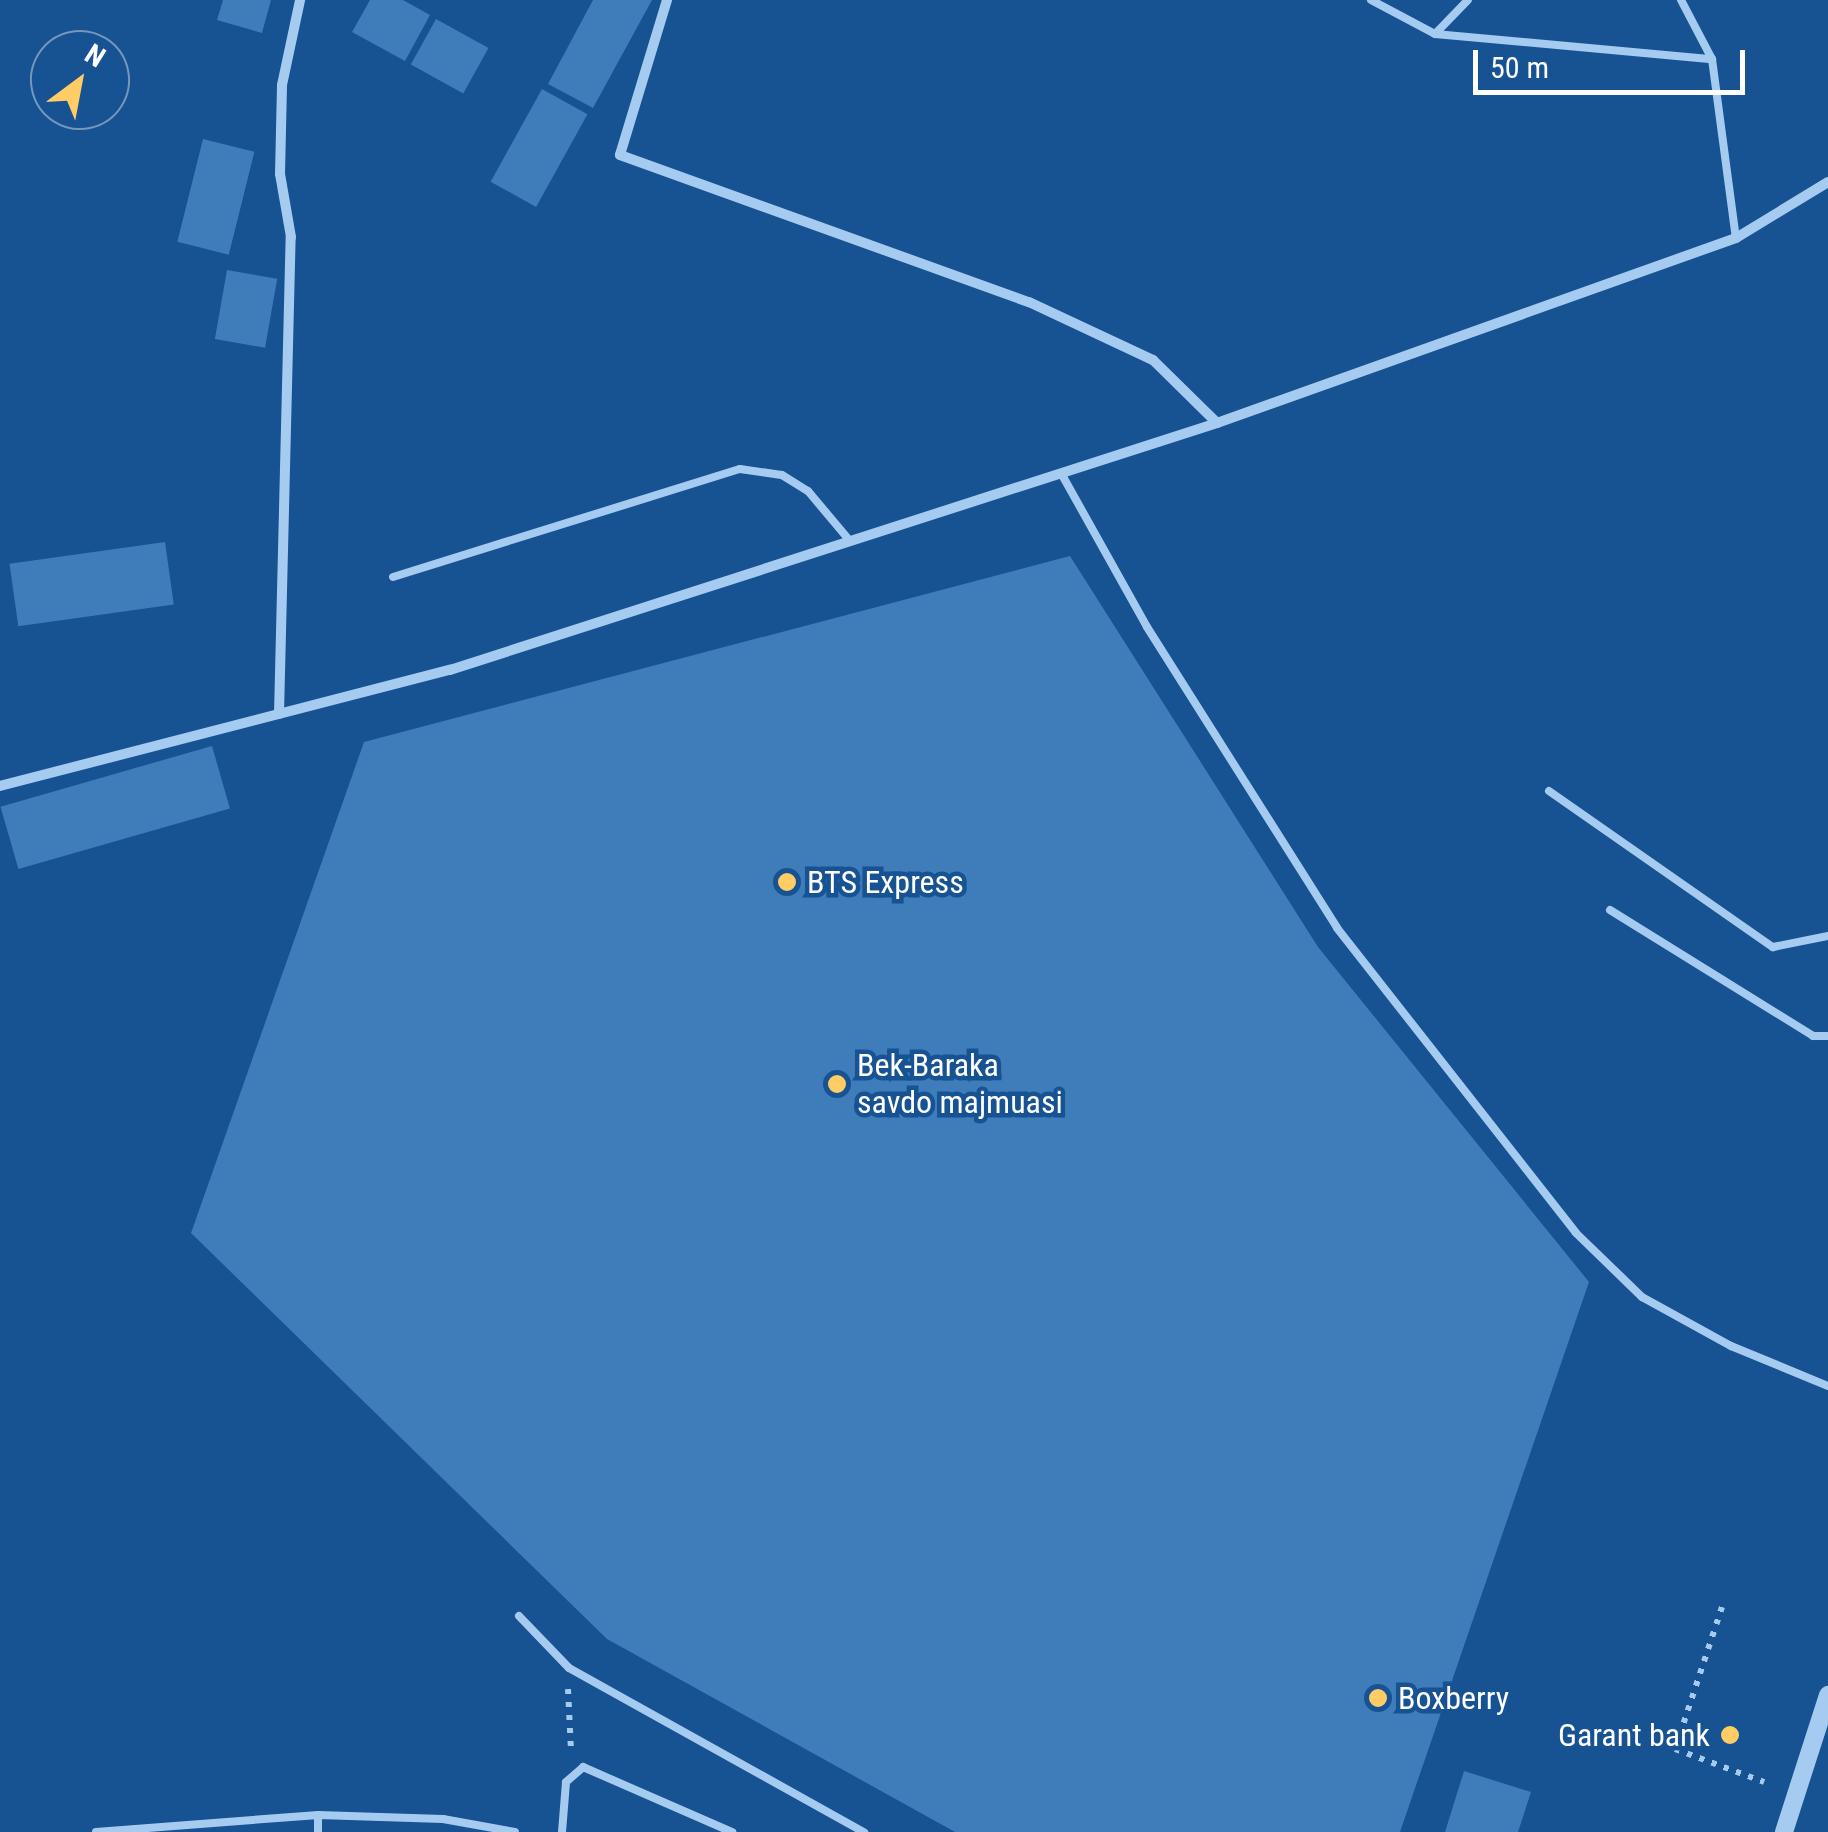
<!DOCTYPE html>
<style>
body{margin:0}
#map{position:relative;width:1828px;height:1832px;overflow:hidden;background:#175293;font-family:"Roboto Condensed",sans-serif}
div>[style]{position:absolute}
.building>*{inset:0;background:#3f7cba;transform-origin:0 0}
.path>*{height:6px;margin-top:-3px;transform-origin:0;background:repeating-linear-gradient(90deg,#a6cbf0 0 5px,transparent 0 13px)}
.service>*{height:8px;margin:-4px;padding:0 4px;transform-origin:4px;border-radius:4px;background:#a6cbf0}
.minor>*{height:10px;margin:-5px;padding:0 5px;transform-origin:5px;border-radius:5px;background:#a6cbf0}
.tertiary>*{height:18px;margin:-9px;padding:0 9px;transform-origin:9px;border-radius:9px;background:#a6cbf0}
.dots>*{width:28px;height:28px;translate:-50% -50%;box-sizing:border-box;border:5px solid #175293;border-radius:50%}
span{translate:-50% -50%;white-space:nowrap;text-align:center;line-height:1.15;-webkit-text-stroke:9px #175293;paint-order:stroke}
.poi-label{font-size:32px;color:#fff}
.left{translate:0 -50%;text-align:left}
.right{translate:-100% -50%;text-align:right}
.north{position:absolute;left:30px;top:30px;width:100px;height:100px;box-sizing:border-box;background:#175293;border:2px solid #7497be;border-radius:50%;rotate:32deg;font-size:28px;font-weight:700;line-height:40px;text-align:center;color:#fff}
.north::after{content:'';display:block;margin:auto;width:35px;height:45px;background:#ffcc65;clip-path:polygon(50% 0,100% 100%,50% 72%,0 100%)}
.scale{position:absolute;left:1473px;top:50px;width:272px;height:45px;box-sizing:border-box;border:5px solid #fff;border-top:0;padding-left:12px;font-size:30px;line-height:35px;white-space:nowrap;color:#fff;-webkit-text-stroke:8px #175293;paint-order:stroke}
</style>
<div id="map">
<div class="building">
<i style="clip-path:polygon(223px 0,271px 0,262px 33px,217px 20px)"></i>
<i style="clip-path:polygon(370px 0,403px 0,430px 15px,405px 61px,352px 32px)"></i>
<i style="clip-path:polygon(593px 0,652px 0,593px 108px,548px 84px)"></i>
<i style="left:436px;top:19px;width:60px;height:52px;rotate:29deg"></i>
<i style="left:542px;top:89px;width:52px;height:106px;rotate:29deg"></i>
<i style="left:203px;top:139px;width:53px;height:106px;rotate:14deg"></i>
<i style="left:227px;top:270px;width:51px;height:70px;rotate:10deg"></i>
<i style="left:165px;top:542px;width:63px;height:157px;rotate:82deg"></i>
<i style="clip-path:polygon(1070px 556px,1318px 947px,1589px 1282px,1400px 1832px,955px 1832px,607px 1639px,191px 1233px,364px 742px)"></i>
<i style="left:212px;top:746px;width:65px;height:220px;rotate:74deg"></i>
<i style="clip-path:polygon(1464px 1771px,1531px 1792px,1518px 1832px,1445px 1832px)"></i>
</div>
<div class="path">
<i style="left:1722px;top:1607px;width:150px;rotate:108.3deg"></i>
<i style="left:1675px;top:1749px;width:95px;rotate:20.3deg"></i>
<i style="left:568px;top:1689px;width:62px;rotate:87.2deg"></i>
</div>
<div class="service">
<i style="left:1371px;top:0;width:72px;rotate:28deg"></i>
<i style="left:1435px;top:34px;width:47px;rotate:-45.9deg"></i>
<i style="left:1681px;top:0;width:67px;rotate:62.3deg"></i>
<i style="left:1712px;top:59px;width:181px;rotate:82.4deg"></i>
<i style="left:1435px;top:34px;width:278px;rotate:5.2deg"></i>
<i style="left:1061px;top:473px;width:176px;rotate:60.8deg"></i>
<i style="left:1147px;top:627px;width:356px;rotate:57.7deg"></i>
<i style="left:1337px;top:928px;width:387px;rotate:51.9deg"></i>
<i style="left:1576px;top:1233px;width:92px;rotate:44.1deg"></i>
<i style="left:1642px;top:1297px;width:102px;rotate:28.8deg"></i>
<i style="left:1731px;top:1346px;width:105px;rotate:22.4deg"></i>
<i style="left:393px;top:577px;width:363px;rotate:-17.3deg"></i>
<i style="left:740px;top:469px;width:42px;rotate:8.1deg"></i>
<i style="left:782px;top:475px;width:31px;rotate:32deg"></i>
<i style="left:808px;top:491px;width:65px;rotate:50deg"></i>
<i style="left:1549px;top:791px;width:273px;rotate:34.9deg"></i>
<i style="left:1773px;top:947px;width:56px;rotate:-11.3deg"></i>
<i style="left:1610px;top:910px;width:239px;rotate:31.8deg"></i>
<i style="left:1813px;top:1036px;width:15px"></i>
<i style="left:519px;top:1616px;width:72px;rotate:46.1deg"></i>
<i style="left:569px;top:1668px;width:338px;rotate:29.1deg"></i>
<i style="left:96px;top:1832px;width:223px;rotate:-4.4deg"></i>
<i style="left:318px;top:1832px;width:17px;rotate:-90deg"></i>
<i style="left:318px;top:1815px;width:125px;rotate:1.8deg"></i>
<i style="left:443px;top:1819px;width:73px;rotate:10.2deg"></i>
<i style="left:562px;top:1832px;width:50px;rotate:-85.4deg"></i>
<i style="left:566px;top:1782px;width:23px;rotate:-41deg"></i>
<i style="left:583px;top:1767px;width:163px;rotate:23.6deg"></i>
</div>
<div class="minor">
<i style="left:667px;top:0;width:162px;rotate:106.9deg"></i>
<i style="left:620px;top:155px;width:435px;rotate:19.8deg"></i>
<i style="left:1029px;top:302px;width:137px;rotate:25.1deg"></i>
<i style="left:1153px;top:360px;width:90px;rotate:44.5deg"></i>
<i style="left:279px;top:714px;width:477px;rotate:-88.6deg"></i>
<i style="left:291px;top:237px;width:64px;rotate:-99.9deg"></i>
<i style="left:280px;top:174px;width:89px;rotate:-88.7deg"></i>
<i style="left:282px;top:85px;width:87px;rotate:-78deg"></i>
<i style="left:0;top:786px;width:465px;rotate:-14.5deg"></i>
<i style="left:450px;top:670px;width:806px;rotate:-17.85deg"></i>
<i style="left:1217px;top:423px;width:551px;rotate:-19.62deg"></i>
<i style="left:1736px;top:238px;width:108px;rotate:-31.3deg"></i>
</div>
<div class="tertiary">
<i style="left:1784px;top:1832px;width:144px;rotate:-72.2deg"></i>
</div>
<div class="dots">
<i style="left:787px;top:882px;background:#ffcc65"></i>
<i style="left:837px;top:1084px;background:#ffcc65"></i>
<i style="left:1378px;top:1698px;background:#ffcc65"></i>
<i style="left:1730px;top:1735px;background:#ffcc65"></i>
</div>
<div class="poi-label">
<span class="left" style="left:807px;top:882px">BTS Express</span>
<span class="left" style="left:857px;top:1084px">Bek-Baraka<br>savdo majmuasi</span>
<span class="left" style="left:1398px;top:1698px">Boxberry</span>
<span class="right" style="left:1710px;top:1735px">Garant bank</span>
</div>
<div class="north">N</div>
<div class="scale">50 m</div>
</div>
